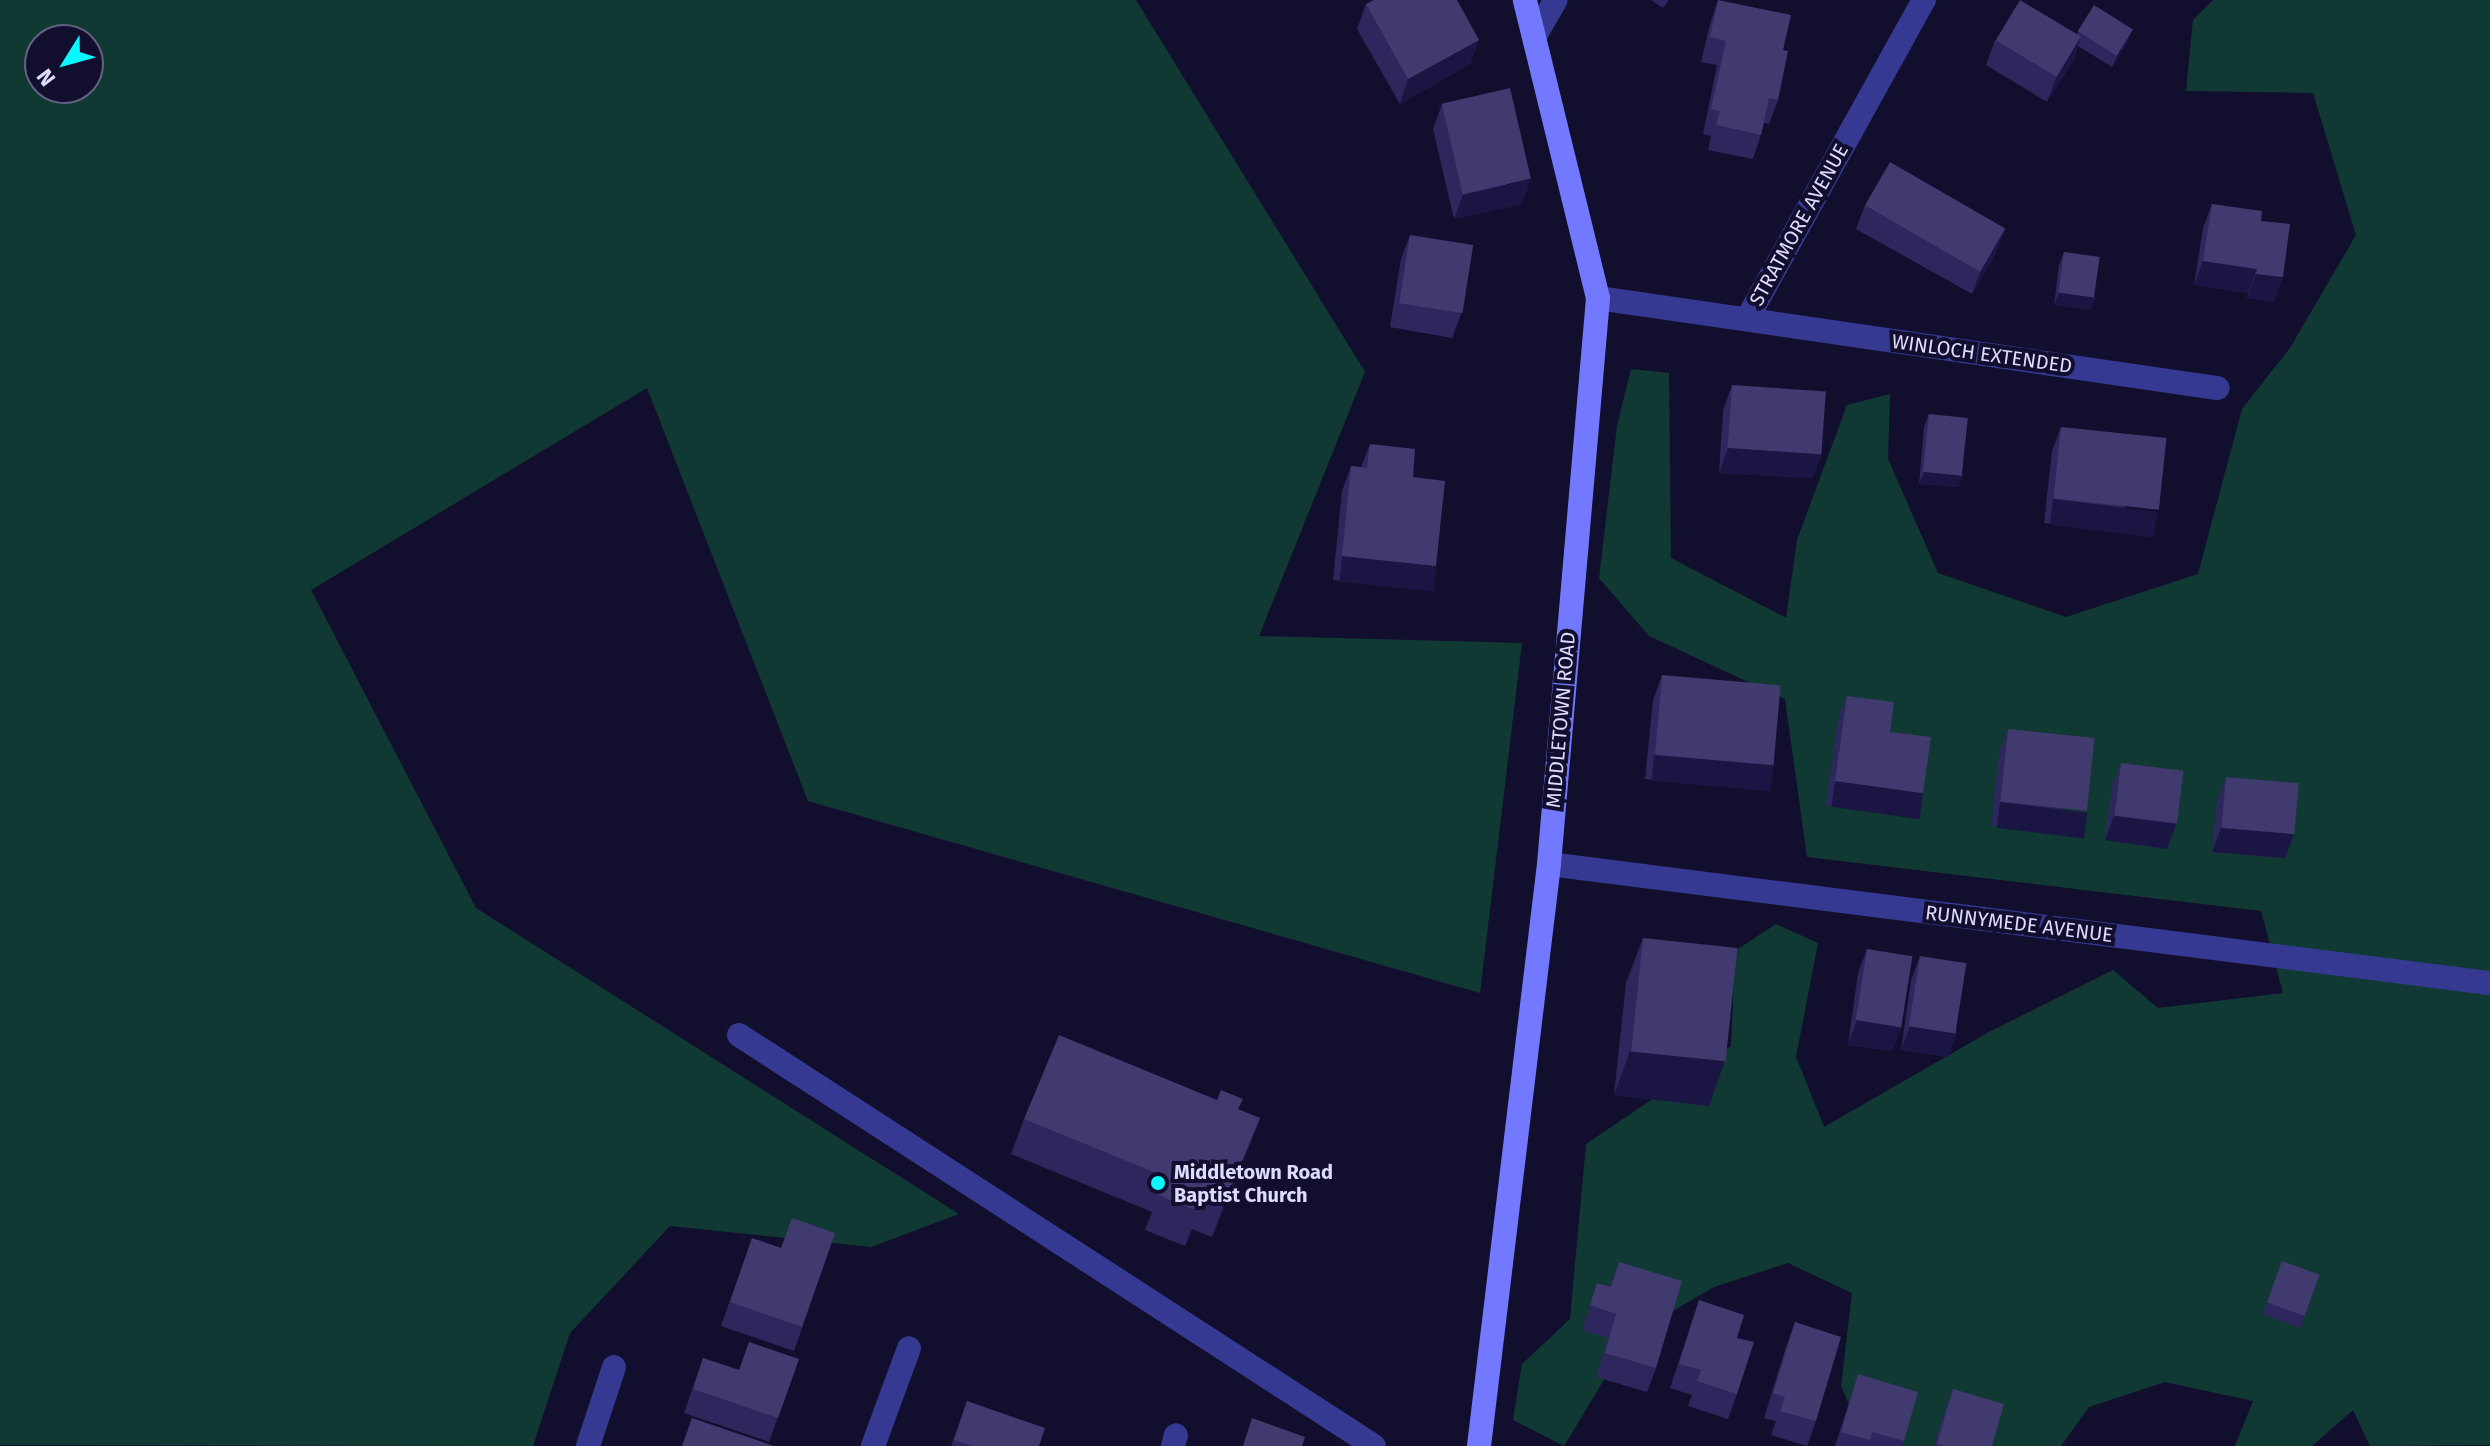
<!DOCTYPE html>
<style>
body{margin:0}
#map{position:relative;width:2490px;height:1446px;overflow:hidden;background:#120f2e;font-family:"Fira Sans",sans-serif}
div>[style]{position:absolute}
.green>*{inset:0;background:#113934}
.lane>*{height:24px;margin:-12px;padding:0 12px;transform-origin:12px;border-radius:12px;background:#353991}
.street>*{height:24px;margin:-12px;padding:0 12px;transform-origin:12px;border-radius:12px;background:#353991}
.secondary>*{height:24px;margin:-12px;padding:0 12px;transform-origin:12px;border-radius:12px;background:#7379ff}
.wall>*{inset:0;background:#2d275d;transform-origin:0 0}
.shaded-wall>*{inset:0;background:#1a1543;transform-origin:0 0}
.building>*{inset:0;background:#403a6f;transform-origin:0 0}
.dots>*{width:22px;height:22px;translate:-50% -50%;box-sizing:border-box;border:4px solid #120f2e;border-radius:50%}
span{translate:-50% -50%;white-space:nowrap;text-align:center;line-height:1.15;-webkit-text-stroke:8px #120f2e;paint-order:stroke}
.street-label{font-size:20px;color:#dddcff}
.poi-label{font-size:20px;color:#dddcff;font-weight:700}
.left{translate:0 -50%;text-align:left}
.north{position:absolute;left:24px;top:24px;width:80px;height:80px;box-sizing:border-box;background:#120f2e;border:2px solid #636182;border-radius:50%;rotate:233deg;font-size:22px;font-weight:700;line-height:32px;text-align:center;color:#dddcff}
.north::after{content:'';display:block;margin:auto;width:28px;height:36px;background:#08f8ff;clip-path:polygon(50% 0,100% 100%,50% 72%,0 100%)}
</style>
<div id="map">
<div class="green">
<i style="clip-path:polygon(evenodd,0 0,1136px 0,1365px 372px,1259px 636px,1522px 643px,1480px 993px,808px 801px,647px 388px,311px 590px,476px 908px,959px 1214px,871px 1247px,670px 1226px,570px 1333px,533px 1446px,0 1445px,0 0,40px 40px,88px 40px,88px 88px,40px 88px,40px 40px)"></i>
<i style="clip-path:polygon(2213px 0,2490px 0,2490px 1445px,2370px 1446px,2353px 1410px,2312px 1446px,2235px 1446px,2253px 1401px,2165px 1382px,2089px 1407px,2061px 1446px,1868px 1446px,1841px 1386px,1852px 1293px,1788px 1263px,1714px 1287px,1631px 1335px,1564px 1446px,1513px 1420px,1522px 1364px,1570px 1319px,1586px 1144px,1731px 1046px,1735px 951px,1776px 924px,1818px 943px,1796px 1057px,1824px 1127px,1989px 1032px,2113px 970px,2158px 1008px,2283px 993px,2261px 911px,1807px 857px,1785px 699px,1649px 636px,1599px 578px,1617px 426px,1631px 369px,1669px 373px,1671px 558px,1786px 618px,1797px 540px,1847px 405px,1890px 394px,1888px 459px,1938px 573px,2066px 617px,2198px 574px,2242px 409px,2290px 348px,2356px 235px,2313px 93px,2186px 91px,2193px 20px)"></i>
</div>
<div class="lane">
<i style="left:1536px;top:34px;width:39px;rotate:-60deg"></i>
<i style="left:739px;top:1035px;width:756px;rotate:32.91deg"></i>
<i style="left:588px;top:1446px;width:83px;rotate:-71.8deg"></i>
<i style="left:1173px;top:1446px;width:11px;rotate:-75deg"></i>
</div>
<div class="street">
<i style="left:1598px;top:298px;width:626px;rotate:8.27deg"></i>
<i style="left:1747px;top:319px;width:365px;rotate:-61deg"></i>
<i style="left:1549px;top:864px;width:948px;rotate:7.21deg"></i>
<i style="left:873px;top:1446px;width:104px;rotate:-69.8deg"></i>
</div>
<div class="secondary">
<i style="left:1479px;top:1446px;width:586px;rotate:-83.14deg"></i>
<i style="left:1549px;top:864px;width:568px;rotate:-85.05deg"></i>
<i style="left:1598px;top:298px;width:307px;rotate:-103.8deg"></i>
</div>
<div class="wall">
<i style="clip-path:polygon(1651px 0,1669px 0,1663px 8px)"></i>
<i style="clip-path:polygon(1718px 0,1783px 50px,1778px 100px,1769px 124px,1764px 123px,1761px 135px,1753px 159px,1708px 150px,1711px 136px,1703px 134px,1717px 65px,1701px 62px,1710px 24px)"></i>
<i style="clip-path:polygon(1366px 4px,1479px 40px,1470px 64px,1400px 104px,1357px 29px)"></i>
<i style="clip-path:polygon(2078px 31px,2128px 42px,2112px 67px,2078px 46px,2073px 61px,2047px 102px,1986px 65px,1995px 40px,2077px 34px)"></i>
<i style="clip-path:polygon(1442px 104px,1522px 204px,1454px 219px,1433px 129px)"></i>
<i style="clip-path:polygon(2212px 204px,2261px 221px,2283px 277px,2274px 302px,2247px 298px,2248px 293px,2194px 285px,2203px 228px)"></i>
<i style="clip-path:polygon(1865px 205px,2005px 229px,1996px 253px,1972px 294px,1856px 229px)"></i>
<i style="clip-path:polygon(1410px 235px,1461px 314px,1452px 338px,1390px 327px,1401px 259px)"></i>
<i style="clip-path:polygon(2064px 252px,2095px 297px,2090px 310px,2054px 305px,2059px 265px)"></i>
<i style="clip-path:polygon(1732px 385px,1813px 478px,1719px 473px,1723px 410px)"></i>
<i style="clip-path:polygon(1929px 414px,1963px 475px,1958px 487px,1919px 484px,1924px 427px)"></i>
<i style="clip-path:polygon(2061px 427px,2148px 535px,2044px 523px,2052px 451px)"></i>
<i style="clip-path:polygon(1370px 444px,1436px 566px,1427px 590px,1333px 580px,1342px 491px,1351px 466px,1361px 467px)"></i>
<i style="clip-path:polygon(1662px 675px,1773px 766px,1764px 790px,1645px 779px,1653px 700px)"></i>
<i style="clip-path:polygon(1847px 696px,1890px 732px,1923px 793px,1914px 817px,1826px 805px,1838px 720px)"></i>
<i style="clip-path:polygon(2008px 729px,2078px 836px,1991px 826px,1999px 753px)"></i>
<i style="clip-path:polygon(2121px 763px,2176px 824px,2167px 849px,2105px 840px,2112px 787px)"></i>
<i style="clip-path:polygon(2226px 777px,2285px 858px,2212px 852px,2217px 801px)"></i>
<i style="clip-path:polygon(1643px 938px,1709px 1106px,1614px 1095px,1626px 983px)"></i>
<i style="clip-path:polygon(1867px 949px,1901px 1027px,1892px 1051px,1848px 1045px,1858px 973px)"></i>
<i style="clip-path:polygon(1920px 956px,1957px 1032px,1948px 1057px,1901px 1050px,1911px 980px)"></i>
<i style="clip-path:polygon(1239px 1110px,1260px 1118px,1247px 1153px,1212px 1237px,1192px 1229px,1185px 1246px,1145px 1230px,1152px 1212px,1011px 1154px,1024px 1119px)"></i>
<i style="clip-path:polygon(835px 1233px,794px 1351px,721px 1326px,752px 1238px,781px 1248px)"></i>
<i style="left:2282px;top:1261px;width:40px;height:57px;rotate:20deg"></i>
<i style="clip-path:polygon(1619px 1262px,1656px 1368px,1647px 1392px,1596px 1377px,1608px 1338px,1582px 1330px,1597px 1283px,1610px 1286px)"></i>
<i style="clip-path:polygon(1699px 1300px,1737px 1338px,1737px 1394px,1728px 1419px,1688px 1406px,1692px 1395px,1670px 1388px)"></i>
<i style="clip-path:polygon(1795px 1322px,1816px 1421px,1807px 1446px,1771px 1435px,1776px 1421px,1764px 1418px,1786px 1347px)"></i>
<i style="clip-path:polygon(703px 1358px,739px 1370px,799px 1359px,769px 1442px,684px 1413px)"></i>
<i style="clip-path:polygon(1858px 1374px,1918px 1392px,1902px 1446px,1835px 1446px)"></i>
<i style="clip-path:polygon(1953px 1389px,1992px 1446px,1934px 1446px,1944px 1413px)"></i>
<i style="clip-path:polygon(967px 1401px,1039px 1446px,951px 1446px)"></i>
</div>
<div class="shaded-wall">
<i style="clip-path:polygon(2133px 29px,2128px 42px,2112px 67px,2117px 55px)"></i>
<i style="clip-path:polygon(2081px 36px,2073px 61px,2047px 102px,2056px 78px)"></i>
<i style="clip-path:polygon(1479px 40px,1470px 64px,1400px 104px,1408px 79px)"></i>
<i style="clip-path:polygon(1531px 179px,1522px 204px,1454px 219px,1463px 195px)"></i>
<i style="clip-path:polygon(2005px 229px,1996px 253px,1972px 294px,1981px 270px)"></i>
<i style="clip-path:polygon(2203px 261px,2257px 269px,2248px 293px,2194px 285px)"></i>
<i style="clip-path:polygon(2256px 274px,2283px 277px,2274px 302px,2247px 298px)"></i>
<i style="clip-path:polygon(2059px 293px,2095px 297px,2090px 310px,2054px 305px)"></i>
<i style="clip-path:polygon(1728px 448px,1822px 454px,1813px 478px,1719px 473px)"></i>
<i style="clip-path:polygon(1924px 472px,1963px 475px,1958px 487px,1919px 484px)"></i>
<i style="left:2053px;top:499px;width:105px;height:26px;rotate:7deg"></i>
<i style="left:1342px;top:556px;width:95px;height:26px;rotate:6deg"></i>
<i style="left:1654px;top:755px;width:120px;height:26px;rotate:5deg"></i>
<i style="left:1835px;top:781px;width:89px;height:26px;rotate:8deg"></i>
<i style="left:2000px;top:802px;width:88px;height:26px;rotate:7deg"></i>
<i style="clip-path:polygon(2114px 816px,2176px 824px,2167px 849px,2105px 840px)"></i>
<i style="clip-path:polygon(2221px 828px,2294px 834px,2285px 858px,2212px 852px)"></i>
<i style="clip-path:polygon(1857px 1020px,1901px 1027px,1892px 1051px,1848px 1045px)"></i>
<i style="clip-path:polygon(1910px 1026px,1957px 1032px,1948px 1057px,1901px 1050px)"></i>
<i style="clip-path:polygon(1630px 1051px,1725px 1061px,1709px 1106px,1614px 1095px)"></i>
<i style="clip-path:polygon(1260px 1118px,1247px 1153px,1212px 1237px,1225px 1202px)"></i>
</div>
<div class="building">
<i style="clip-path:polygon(1374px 0,1457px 0,1479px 40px,1408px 79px,1366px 4px)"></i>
<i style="clip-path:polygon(1718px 0,1791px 15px,1783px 50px,1788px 51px,1778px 100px,1769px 98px,1761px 135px,1716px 125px,1720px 111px,1711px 109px,1726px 41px,1710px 37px)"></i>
<i style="left:2020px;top:0;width:71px;height:47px;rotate:31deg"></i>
<i style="left:2094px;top:5px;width:46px;height:31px;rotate:32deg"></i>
<i style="left:1510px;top:88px;width:93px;height:70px;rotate:77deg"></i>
<i style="left:1890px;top:162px;width:133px;height:50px;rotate:30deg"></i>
<i style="clip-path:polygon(2212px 204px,2262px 211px,2261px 221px,2290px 224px,2283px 277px,2256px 274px,2257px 269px,2203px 261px)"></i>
<i style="left:1410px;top:235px;width:64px;height:69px;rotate:9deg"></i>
<i style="left:2064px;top:252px;width:36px;height:41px;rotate:8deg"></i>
<i style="left:1732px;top:385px;width:94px;height:63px;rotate:4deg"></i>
<i style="left:1929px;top:414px;width:39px;height:58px;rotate:6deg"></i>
<i style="left:2061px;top:427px;width:106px;height:72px;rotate:6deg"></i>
<i style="clip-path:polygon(1370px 444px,1415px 449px,1413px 477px,1445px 481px,1436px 566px,1342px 556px,1351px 466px,1367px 468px)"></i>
<i style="left:1662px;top:675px;width:119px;height:80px;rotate:5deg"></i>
<i style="clip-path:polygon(1847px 696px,1894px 702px,1890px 732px,1931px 737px,1923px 793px,1835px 781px)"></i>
<i style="left:2008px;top:729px;width:87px;height:73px;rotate:6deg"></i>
<i style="left:2121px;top:763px;width:63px;height:53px;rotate:7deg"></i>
<i style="left:2226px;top:777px;width:73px;height:51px;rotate:5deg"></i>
<i style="left:1643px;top:938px;width:95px;height:114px;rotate:6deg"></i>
<i style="left:1867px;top:949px;width:46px;height:72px;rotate:9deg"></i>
<i style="left:1920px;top:956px;width:47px;height:71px;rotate:9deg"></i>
<i style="clip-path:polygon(1059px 1035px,1217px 1100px,1221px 1090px,1243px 1099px,1238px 1109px,1260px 1118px,1225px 1202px,1205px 1193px,1198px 1211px,1158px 1195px,1166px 1177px,1024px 1119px)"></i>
<i style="clip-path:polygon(792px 1218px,835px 1233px,802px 1327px,730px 1302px,752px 1238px,781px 1248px)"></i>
<i style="left:2282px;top:1261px;width:40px;height:44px;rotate:20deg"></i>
<i style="clip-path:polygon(1619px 1262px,1682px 1281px,1656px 1368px,1605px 1353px,1616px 1314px,1590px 1305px,1597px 1283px,1611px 1287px)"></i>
<i style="clip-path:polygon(1699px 1300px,1744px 1315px,1737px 1338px,1754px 1342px,1737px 1394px,1697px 1381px,1701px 1370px,1679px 1364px)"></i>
<i style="clip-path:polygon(1795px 1322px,1841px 1337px,1816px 1421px,1780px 1411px,1785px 1397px,1773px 1393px)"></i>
<i style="clip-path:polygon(749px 1342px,799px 1359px,778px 1418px,693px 1389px,703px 1358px,739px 1370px)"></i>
<i style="clip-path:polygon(1858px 1374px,1918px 1392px,1904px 1441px,1872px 1432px,1870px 1440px,1841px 1432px)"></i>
<i style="clip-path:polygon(1953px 1389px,2004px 1404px,1992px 1446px,1945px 1446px,1937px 1444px)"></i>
<i style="clip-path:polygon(967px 1401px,1045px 1428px,1039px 1446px,972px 1446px,954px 1440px)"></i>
<i style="clip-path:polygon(692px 1418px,774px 1446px,682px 1446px)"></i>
<i style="clip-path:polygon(1252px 1418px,1305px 1437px,1302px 1446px,1243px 1446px)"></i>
</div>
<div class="dots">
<i style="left:1158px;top:1183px;background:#08f8ff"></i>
</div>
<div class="street-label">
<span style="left:1799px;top:225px;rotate:-61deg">STRATMORE AVENUE</span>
<span style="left:1982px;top:354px;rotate:8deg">WINLOCH EXTENDED</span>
<span style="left:1561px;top:720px;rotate:-85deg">MIDDLETOWN ROAD</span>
<span style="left:2019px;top:924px;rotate:7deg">RUNNYMEDE AVENUE</span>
</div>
<div class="poi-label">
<span class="left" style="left:1174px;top:1184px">Middletown Road<br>Baptist Church</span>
</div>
<div class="north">N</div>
</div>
